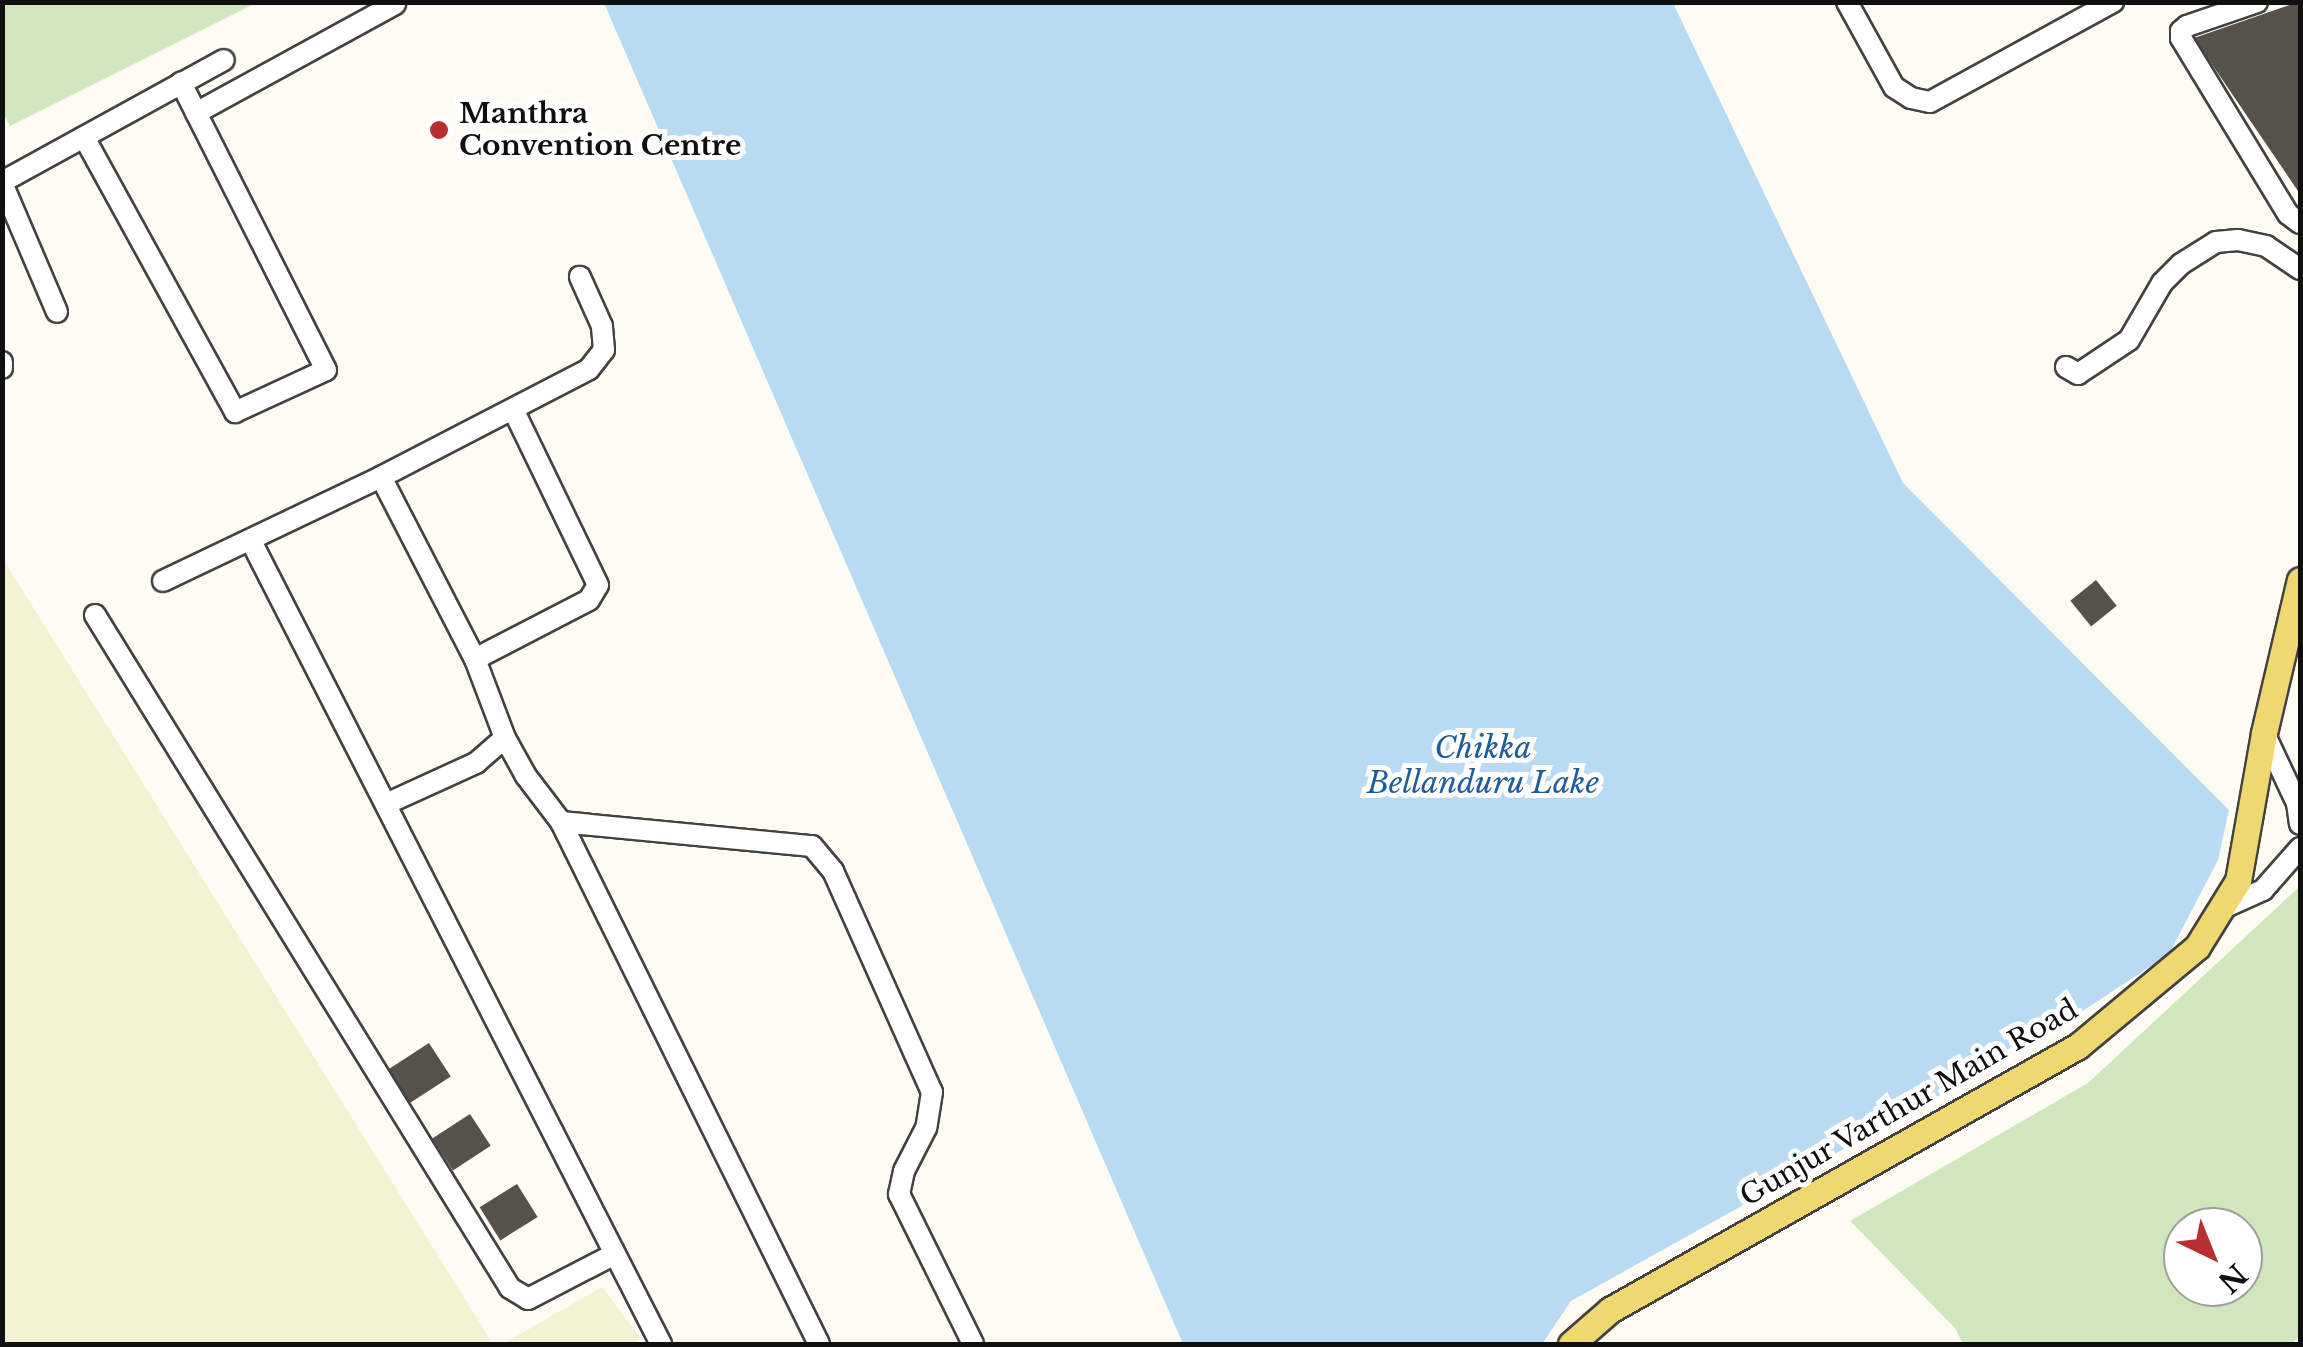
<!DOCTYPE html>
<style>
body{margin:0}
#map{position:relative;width:2303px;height:1347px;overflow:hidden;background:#fefcf2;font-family:"Libre Baskerville",serif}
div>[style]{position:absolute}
.farmland>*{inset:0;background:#f3f2d3}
.green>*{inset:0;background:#d0e7bd}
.water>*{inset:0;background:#b9daf3}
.building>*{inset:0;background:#57514c;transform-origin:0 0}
.roads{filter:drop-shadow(2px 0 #424242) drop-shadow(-2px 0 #424242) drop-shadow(0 2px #424242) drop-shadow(0 -2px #424242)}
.minor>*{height:20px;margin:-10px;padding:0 10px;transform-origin:10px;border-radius:10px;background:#fff}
.major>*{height:25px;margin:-12.5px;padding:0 12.5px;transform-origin:12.5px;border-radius:12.5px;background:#f0d870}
.dots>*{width:28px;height:28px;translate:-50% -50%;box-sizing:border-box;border:5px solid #fff;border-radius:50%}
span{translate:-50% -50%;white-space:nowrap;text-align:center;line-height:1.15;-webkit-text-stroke:10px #fff;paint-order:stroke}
.poi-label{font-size:28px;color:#0f0f0f;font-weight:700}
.left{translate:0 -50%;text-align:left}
.street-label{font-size:28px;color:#0f0f0f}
.water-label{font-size:30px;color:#1f5d9a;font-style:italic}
.frame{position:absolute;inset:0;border:5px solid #0f0f0f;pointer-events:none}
.north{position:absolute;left:2163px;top:1207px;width:100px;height:100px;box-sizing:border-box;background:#fff;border:2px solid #9f9f9f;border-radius:50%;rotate:137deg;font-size:28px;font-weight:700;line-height:40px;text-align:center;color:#0f0f0f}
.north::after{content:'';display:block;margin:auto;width:35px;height:45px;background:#b7302f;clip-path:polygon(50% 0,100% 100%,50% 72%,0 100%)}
</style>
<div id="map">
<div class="farmland">
<i style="clip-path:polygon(2px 559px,3px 559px,493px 1344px,5px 1344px)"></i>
<i style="clip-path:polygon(602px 1287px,641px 1339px,632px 1344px,503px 1344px)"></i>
</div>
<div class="green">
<i style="clip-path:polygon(3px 2px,256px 2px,256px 3px,10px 126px,3px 113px)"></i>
<i style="clip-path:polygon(evenodd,2300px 886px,2300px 1336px,2291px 1344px,1963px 1344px,1955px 1328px,1850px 1221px,2088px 1083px,2300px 886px,2183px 1227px,2243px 1227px,2243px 1287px,2183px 1287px,2183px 1227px)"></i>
</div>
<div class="water">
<i style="clip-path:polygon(604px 3px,1673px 3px,1903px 483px,2229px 810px,2218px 860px,2169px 954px,2036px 1042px,1571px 1301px,1542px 1344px,1183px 1344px)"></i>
</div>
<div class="building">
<i style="clip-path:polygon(2298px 2px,2300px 2px,2300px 194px,2194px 38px)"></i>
<i style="left:2096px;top:580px;width:33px;height:33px;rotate:51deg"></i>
<i style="left:429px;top:1043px;width:40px;height:51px;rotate:57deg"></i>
<i style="left:470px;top:1114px;width:38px;height:45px;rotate:57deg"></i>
<i style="left:517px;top:1184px;width:39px;height:44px;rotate:58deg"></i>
</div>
<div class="roads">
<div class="minor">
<i style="left:1847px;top:2px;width:97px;rotate:61.1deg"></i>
<i style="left:1894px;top:87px;width:20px;rotate:33deg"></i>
<i style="left:1911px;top:98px;width:19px;rotate:12deg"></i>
<i style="left:1930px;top:102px;width:209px;rotate:-28.7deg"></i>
<i style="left:2257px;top:2px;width:74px;rotate:161.1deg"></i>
<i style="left:2187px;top:26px;width:8px;rotate:140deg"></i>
<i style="left:2181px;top:31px;width:7px;rotate:90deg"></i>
<i style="left:2181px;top:38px;width:206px;rotate:58.7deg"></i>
<i style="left:2288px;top:214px;width:15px;rotate:37deg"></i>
<i style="left:196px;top:113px;width:227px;rotate:-28.7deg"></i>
<i style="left:84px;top:137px;width:314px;rotate:61.2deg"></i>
<i style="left:235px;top:412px;width:100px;rotate:-24.8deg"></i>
<i style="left:326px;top:370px;width:322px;rotate:-116.8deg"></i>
<i style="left:2px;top:182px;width:253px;rotate:-28.8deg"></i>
<i style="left:2px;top:183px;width:140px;rotate:66.9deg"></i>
<i style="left:2px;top:362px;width:6px;rotate:90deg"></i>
<i style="left:2066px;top:367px;width:14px;rotate:30deg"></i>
<i style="left:2078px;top:374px;width:61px;rotate:-33.7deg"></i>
<i style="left:2129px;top:340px;width:66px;rotate:-59.9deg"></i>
<i style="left:2162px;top:283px;width:27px;rotate:-45deg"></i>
<i style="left:2181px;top:264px;width:41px;rotate:-32.2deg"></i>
<i style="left:2216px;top:242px;width:22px;rotate:-5deg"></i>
<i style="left:2238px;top:240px;width:29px;rotate:12deg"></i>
<i style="left:2266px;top:246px;width:41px;rotate:34.1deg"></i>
<i style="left:381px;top:477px;width:205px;rotate:62.7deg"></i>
<i style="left:475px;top:659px;width:85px;rotate:69.2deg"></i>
<i style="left:505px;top:738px;width:43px;rotate:61.1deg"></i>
<i style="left:526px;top:776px;width:58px;rotate:52.7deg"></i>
<i style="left:561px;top:822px;width:582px;rotate:63.7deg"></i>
<i style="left:251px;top:541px;width:902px;rotate:62.95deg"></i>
<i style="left:163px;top:581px;width:242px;rotate:-25.5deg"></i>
<i style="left:381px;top:477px;width:234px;rotate:-27.4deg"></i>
<i style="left:589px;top:369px;width:24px;rotate:-52deg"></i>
<i style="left:604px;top:350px;width:24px;rotate:-95deg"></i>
<i style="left:602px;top:326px;width:54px;rotate:-114.2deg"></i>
<i style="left:95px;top:615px;width:791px;rotate:58.34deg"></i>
<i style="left:510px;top:1288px;width:21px;rotate:31deg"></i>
<i style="left:528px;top:1299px;width:96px;rotate:-27.4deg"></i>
<i style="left:475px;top:659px;width:128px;rotate:-27.4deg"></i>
<i style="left:589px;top:600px;width:17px;rotate:-59deg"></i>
<i style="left:598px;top:585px;width:195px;rotate:-115.8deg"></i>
<i style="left:2264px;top:733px;width:77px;rotate:64.8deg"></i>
<i style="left:2297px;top:803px;width:21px;rotate:82deg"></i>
<i style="left:386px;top:804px;width:99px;rotate:-24.5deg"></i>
<i style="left:476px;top:763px;width:38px;rotate:-41deg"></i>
<i style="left:561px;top:822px;width:252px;rotate:5.5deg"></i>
<i style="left:812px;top:846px;width:33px;rotate:50deg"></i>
<i style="left:833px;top:871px;width:242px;rotate:65.9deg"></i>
<i style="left:932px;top:1092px;width:36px;rotate:99deg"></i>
<i style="left:926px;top:1128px;width:48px;rotate:117.1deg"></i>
<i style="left:904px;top:1171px;width:24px;rotate:102deg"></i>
<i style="left:899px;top:1194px;width:167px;rotate:63.7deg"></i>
<i style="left:2225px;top:907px;width:42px;rotate:-24.1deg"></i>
<i style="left:2263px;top:890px;width:56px;rotate:-48.6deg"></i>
</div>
<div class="major">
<i style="left:1571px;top:1344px;width:52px;rotate:-41.1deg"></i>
<i style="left:1610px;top:1310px;width:537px;rotate:-29.43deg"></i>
<i style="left:2078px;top:1046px;width:155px;rotate:-39.8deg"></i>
<i style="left:2197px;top:947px;width:78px;rotate:-58.2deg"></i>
<i style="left:2238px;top:881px;width:150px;rotate:-80deg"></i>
<i style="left:2264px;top:733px;width:157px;rotate:-76.8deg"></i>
</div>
</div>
<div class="dots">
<i style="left:439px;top:130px;background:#b7302f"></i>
</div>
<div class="poi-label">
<span class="left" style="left:459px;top:130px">Manthra<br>Convention Centre</span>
</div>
<div class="street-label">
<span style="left:1909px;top:1103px;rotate:-30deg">Gunjur Varthur Main Road</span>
</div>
<div class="water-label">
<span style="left:1483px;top:765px">Chikka<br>Bellanduru Lake</span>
</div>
<div class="frame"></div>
<div class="north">N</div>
</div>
